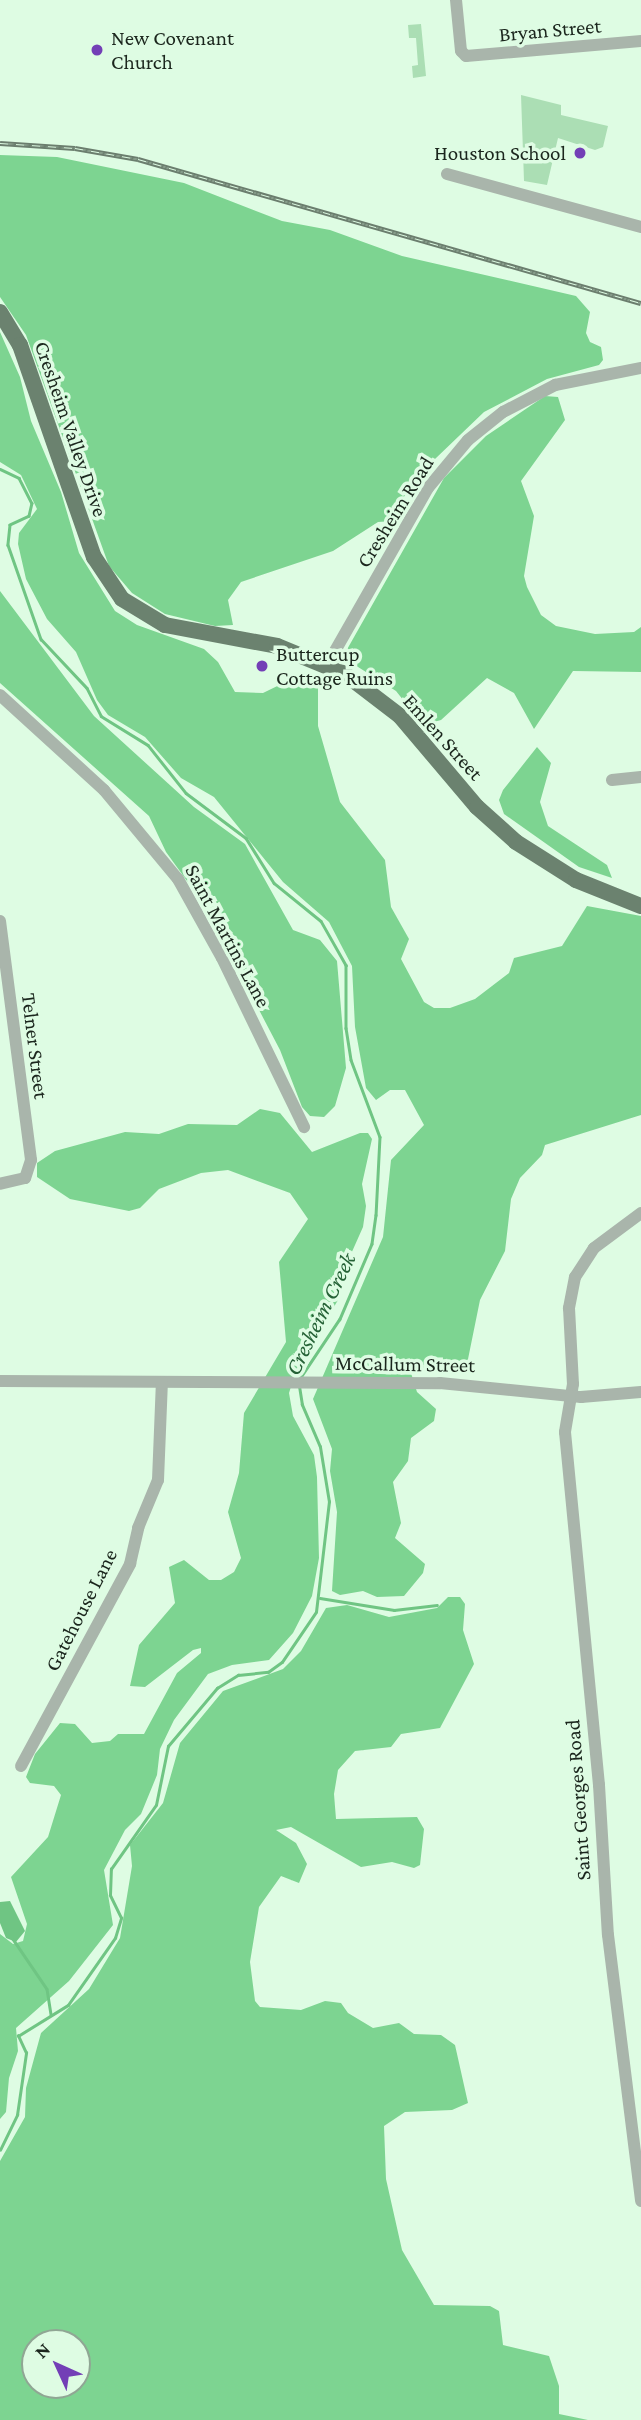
<!DOCTYPE html>
<style>
body{margin:0}
#map{position:relative;width:641px;height:2420px;overflow:hidden;background:#defce3;font-family:"Crimson Pro",serif}
div>[style]{position:absolute}
.green>*{inset:0;background:#abdeb4}
.forest>*{inset:0;background:#7dd491}
.water>*{inset:0;background:#6fc583}
.stream>*{height:2.5px;margin:-1.25px;padding:0 1.25px;transform-origin:1.25px;border-radius:1.25px;background:#6fc583}
.minor>*{height:12px;margin:-6px;padding:0 6px;transform-origin:6px;border-radius:6px;background:#a9b5ab}
.major>*{height:16px;margin:-8px;padding:0 8px;transform-origin:8px;border-radius:8px;background:#6b826f}
.rail>*{height:5px;margin-top:-2.5px;transform-origin:0;background:repeating-linear-gradient(90deg,#defce3 0 8px,#6b7e6e 0 16px);box-sizing:border-box;border-block:2px solid #6b7e6e}
.dots>*{width:19px;height:19px;translate:-50% -50%;box-sizing:border-box;border:4px solid #defce3;border-radius:50%}
span{translate:-50% -50%;white-space:nowrap;text-align:center;line-height:1.15;-webkit-text-stroke:7px #defce3;paint-order:stroke}
.street-label{font-size:21px;color:#1b261d}
.poi-label{font-size:21px;color:#1b261d}
.left{translate:0 -50%;text-align:left}
.right{translate:-100% -50%;text-align:right}
.water-label{font-size:23px;color:#256236;font-style:italic}
.north{position:absolute;left:21px;top:2329px;width:70px;height:70px;box-sizing:border-box;background:#defce3;border:2px solid #90a694;border-radius:50%;rotate:315deg;font-size:19px;font-weight:700;line-height:28px;text-align:center;color:#1b261d}
.north::after{content:'';display:block;margin:auto;width:24px;height:32px;background:#733fb6;clip-path:polygon(50% 0,100% 100%,50% 72%,0 100%)}
</style>
<div id="map">
<div class="green">
<i style="clip-path:polygon(421px 24px,426px 76px,413px 78px,412px 66px,418px 65px,416px 38px,409px 38px,408px 25px)"></i>
<i style="clip-path:polygon(521px 95px,561px 105px,561px 115px,608px 126px,603px 147px,595px 150px,558px 138px,547px 185px,524px 181px)"></i>
</div>
<div class="forest">
<i style="clip-path:polygon(0 155px,57px 157px,184px 183px,282px 221px,330px 230px,402px 256px,576px 296px,590px 312px,586px 333px,590px 342px,601px 347px,603px 360px,599px 365px,547px 379px,484px 412px,411px 482px,393px 521px,378px 522px,333px 551px,241px 582px,228px 600px,233px 625px,215px 626px,165px 614px,132px 593px,109px 566px,26px 335px,0 297px)"></i>
<i style="clip-path:polygon(0 332px,20px 377px,31px 421px,61px 492px,79px 553px,115px 611px,137px 625px,204px 649px,218px 662px,235px 692px,263px 693px,304px 673px,318px 677px,318px 726px,340px 802px,385px 860px,391px 907px,409px 939px,401px 959px,424px 1002px,434px 1008px,450px 1008px,475px 999px,509px 973px,514px 958px,562px 946px,587px 906px,641px 916px,641px 1115px,545px 1145px,542px 1155px,520px 1178px,511px 1199px,505px 1251px,480px 1300px,467px 1364px,463px 1371px,414px 1368px,411px 1373px,417px 1392px,436px 1409px,434px 1421px,411px 1438px,408px 1461px,393px 1482px,401px 1523px,395px 1538px,425px 1564px,423px 1573px,404px 1596px,377px 1597px,363px 1591px,340px 1595px,332px 1591px,337px 1512px,330px 1471px,332px 1449px,313px 1399px,383px 1237px,391px 1160px,424px 1125px,405px 1090px,390px 1090px,376px 1100px,366px 1088px,355px 1027px,352px 966px,329px 922px,283px 882px,214px 797px,181px 778px,145px 737px,108px 715px,97px 700px,76px 652px,47px 619px,26px 579px,18px 544px,19px 533px,37px 509px,21px 475px,0 462px)"></i>
<i style="clip-path:polygon(545px 396px,558px 397px,565px 420px,521px 481px,534px 516px,524px 576px,527px 587px,541px 615px,556px 626px,595px 634px,634px 632px,641px 627px,641px 672px,573px 671px,534px 729px,514px 693px,487px 678px,441px 720px,423px 725px,396px 691px,347px 660px,345px 653px,444px 478px,486px 436px)"></i>
<i style="clip-path:polygon(0 591px,94px 716px,194px 807px,245px 844px,293px 930px,320px 940px,337px 961px,346px 1068px,335px 1106px,324px 1117px,310px 1116px,302px 1107px,280px 1050px,203px 903px,166px 852px,149px 816px,0 683px)"></i>
<i style="clip-path:polygon(537px 747px,551px 763px,540px 802px,548px 826px,607px 865px,612px 878px,579px 867px,504px 814px,499px 800px,503px 790px)"></i>
<i style="clip-path:polygon(260px 1109px,280px 1113px,312px 1152px,360px 1133px,368px 1133px,372px 1139px,362px 1184px,366px 1206px,363px 1227px,343px 1272px,338px 1300px,296px 1371px,289px 1393px,293px 1416px,314px 1455px,317px 1477px,319px 1558px,312px 1596px,293px 1633px,269px 1660px,232px 1665px,208px 1674px,174px 1720px,160px 1749px,157px 1775px,141px 1814px,125px 1830px,104px 1870px,113px 1925px,69px 1981px,16px 2028px,18px 2051px,9px 2078px,6px 2112px,0 2119px,0 1934px,13px 1944px,23px 1941px,27px 1924px,11px 1877px,48px 1837px,61px 1795px,54px 1786px,30px 1783px,26px 1777px,35px 1754px,60px 1723px,75px 1724px,92px 1743px,110px 1741px,118px 1734px,144px 1734px,177px 1673px,201px 1653px,201px 1648px,193px 1650px,145px 1687px,130px 1686px,139px 1645px,175px 1603px,169px 1567px,184px 1560px,209px 1580px,221px 1580px,234px 1572px,241px 1558px,228px 1512px,239px 1473px,244px 1413px,286px 1342px,279px 1262px,308px 1219px,290px 1193px,228px 1170px,201px 1173px,159px 1189px,140px 1208px,129px 1211px,70px 1199px,37px 1177px,37px 1163px,55px 1151px,125px 1132px,159px 1134px,188px 1124px,237px 1125px)"></i>
<i style="clip-path:polygon(evenodd,448px 1597px,460px 1597px,465px 1604px,463px 1630px,474px 1664px,440px 1728px,401px 1734px,391px 1747px,355px 1751px,338px 1770px,334px 1794px,336px 1819px,417px 1817px,424px 1829px,420px 1865px,414px 1868px,392px 1862px,361px 1867px,291px 1827px,276px 1830px,296px 1843px,307px 1864px,299px 1883px,281px 1876px,259px 1907px,250px 1962px,255px 2001px,260px 2007px,301px 2010px,325px 2001px,341px 2003px,348px 2013px,373px 2028px,399px 2023px,414px 2034px,441px 2035px,455px 2045px,468px 2103px,452px 2110px,405px 2112px,384px 2126px,386px 2179px,402px 2250px,434px 2305px,490px 2306px,499px 2311px,503px 2345px,549px 2356px,559px 2386px,559px 2414px,588px 2420px,0 2420px,0 2161px,25px 2117px,26px 2088px,41px 2033px,89px 1989px,120px 1938px,132px 1866px,130px 1845px,163px 1803px,180px 1743px,223px 1691px,283px 1669px,301px 1651px,326px 1608px,347px 1605px,389px 1617px,437px 1608px,448px 1597px,35px 2343px,77px 2343px,77px 2385px,35px 2385px,35px 2343px)"></i>
</div>
<div class="water">
<i style="clip-path:polygon(10px 1901px,25px 1931px,16px 1942px,6px 1938px,0 1923px,0 1902px)"></i>
</div>
<div class="stream">
<i style="left:0;top:469px;width:21px;rotate:25deg"></i>
<i style="left:19px;top:478px;width:28px;rotate:63deg"></i>
<i style="left:32px;top:503px;width:13px;rotate:103deg"></i>
<i style="left:29px;top:516px;width:21px;rotate:155deg"></i>
<i style="left:10px;top:525px;width:20px;rotate:96deg"></i>
<i style="left:8px;top:545px;width:100px;rotate:70.7deg"></i>
<i style="left:41px;top:639px;width:67px;rotate:46.8deg"></i>
<i style="left:87px;top:688px;width:31px;rotate:63deg"></i>
<i style="left:101px;top:716px;width:55px;rotate:31.7deg"></i>
<i style="left:148px;top:745px;width:61px;rotate:51.6deg"></i>
<i style="left:186px;top:793px;width:75px;rotate:36.9deg"></i>
<i style="left:246px;top:838px;width:53px;rotate:58.1deg"></i>
<i style="left:274px;top:883px;width:60px;rotate:39deg"></i>
<i style="left:321px;top:921px;width:51px;rotate:60.4deg"></i>
<i style="left:346px;top:965px;width:63px;rotate:90deg"></i>
<i style="left:346px;top:1028px;width:32px;rotate:81deg"></i>
<i style="left:351px;top:1060px;width:82px;rotate:69.4deg"></i>
<i style="left:380px;top:1137px;width:78px;rotate:92.9deg"></i>
<i style="left:376px;top:1215px;width:29px;rotate:98deg"></i>
<i style="left:372px;top:1244px;width:82px;rotate:113.1deg"></i>
<i style="left:340px;top:1319px;width:72px;rotate:123.7deg"></i>
<i style="left:320px;top:1598px;width:75px;rotate:9.2deg"></i>
<i style="left:394px;top:1610px;width:43px;rotate:-6.6deg"></i>
<i style="left:13px;top:1939px;width:60px;rotate:55.8deg"></i>
<i style="left:47px;top:1989px;width:26px;rotate:81deg"></i>
<i style="left:0;top:2150px;width:39px;rotate:-64deg"></i>
<i style="left:17px;top:2115px;width:63px;rotate:-81.7deg"></i>
<i style="left:26px;top:2053px;width:19px;rotate:-115deg"></i>
<i style="left:18px;top:2036px;width:59px;rotate:-31.8deg"></i>
<i style="left:68px;top:2005px;width:82px;rotate:-55deg"></i>
<i style="left:115px;top:1938px;width:21px;rotate:-73deg"></i>
<i style="left:121px;top:1918px;width:25px;rotate:-116deg"></i>
<i style="left:110px;top:1895px;width:26px;rotate:-88deg"></i>
<i style="left:111px;top:1869px;width:78px;rotate:-54.9deg"></i>
<i style="left:156px;top:1805px;width:60px;rotate:-78.5deg"></i>
<i style="left:168px;top:1746px;width:76px;rotate:-49.8deg"></i>
<i style="left:217px;top:1688px;width:25px;rotate:-32deg"></i>
<i style="left:238px;top:1675px;width:30px;rotate:-6deg"></i>
<i style="left:268px;top:1672px;width:17px;rotate:-36deg"></i>
<i style="left:282px;top:1662px;width:60px;rotate:-55.8deg"></i>
<i style="left:316px;top:1612px;width:111px;rotate:-83.3deg"></i>
<i style="left:329px;top:1502px;width:56px;rotate:-99.3deg"></i>
<i style="left:320px;top:1447px;width:46px;rotate:-113.2deg"></i>
<i style="left:302px;top:1405px;width:19px;rotate:-99deg"></i>
</div>
<div class="minor">
<i style="left:456px;top:0;width:51px;rotate:84.4deg"></i>
<i style="left:461px;top:51px;width:7px;rotate:45deg"></i>
<i style="left:466px;top:56px;width:176px;rotate:-4.9deg"></i>
<i style="left:447px;top:174px;width:201px;rotate:15.3deg"></i>
<i style="left:327px;top:665px;width:204px;rotate:-60.3deg"></i>
<i style="left:428px;top:488px;width:62px;rotate:-50.2deg"></i>
<i style="left:468px;top:440px;width:45px;rotate:-38.7deg"></i>
<i style="left:503px;top:412px;width:59px;rotate:-27.4deg"></i>
<i style="left:555px;top:385px;width:88px;rotate:-11.2deg"></i>
<i style="left:0;top:695px;width:141px;rotate:42.4deg"></i>
<i style="left:104px;top:790px;width:116px;rotate:50.3deg"></i>
<i style="left:178px;top:879px;width:90px;rotate:60.9deg"></i>
<i style="left:222px;top:958px;width:188px;rotate:64.1deg"></i>
<i style="left:612px;top:780px;width:29px;rotate:-6deg"></i>
<i style="left:0;top:921px;width:241px;rotate:82.6deg"></i>
<i style="left:31px;top:1160px;width:19px;rotate:108deg"></i>
<i style="left:25px;top:1178px;width:26px;rotate:167deg"></i>
<i style="left:641px;top:1213px;width:59px;rotate:143.3deg"></i>
<i style="left:594px;top:1248px;width:35px;rotate:123deg"></i>
<i style="left:575px;top:1277px;width:32px;rotate:101deg"></i>
<i style="left:569px;top:1308px;width:76px;rotate:87deg"></i>
<i style="left:573px;top:1384px;width:49px;rotate:99.5deg"></i>
<i style="left:565px;top:1432px;width:355px;rotate:84.5deg"></i>
<i style="left:599px;top:1785px;width:150px;rotate:86.6deg"></i>
<i style="left:608px;top:1935px;width:268px;rotate:82.9deg"></i>
<i style="left:0;top:1381px;width:440px;rotate:0.3deg"></i>
<i style="left:440px;top:1383px;width:142px;rotate:5.7deg"></i>
<i style="left:581px;top:1397px;width:60px;rotate:-4.8deg"></i>
<i style="left:21px;top:1766px;width:230px;rotate:-61.6deg"></i>
<i style="left:130px;top:1564px;width:37px;rotate:-77deg"></i>
<i style="left:138px;top:1528px;width:52px;rotate:-67.4deg"></i>
<i style="left:158px;top:1480px;width:98px;rotate:-87.7deg"></i>
</div>
<div class="major">
<i style="left:0;top:312px;width:39px;rotate:59deg"></i>
<i style="left:20px;top:345px;width:225px;rotate:70.8deg"></i>
<i style="left:94px;top:557px;width:50px;rotate:56.3deg"></i>
<i style="left:122px;top:599px;width:50px;rotate:31.2deg"></i>
<i style="left:165px;top:625px;width:114px;rotate:10.6deg"></i>
<i style="left:277px;top:646px;width:74px;rotate:22.4deg"></i>
<i style="left:345px;top:674px;width:69px;rotate:37.4deg"></i>
<i style="left:400px;top:716px;width:119px;rotate:49.8deg"></i>
<i style="left:477px;top:807px;width:52px;rotate:41.9deg"></i>
<i style="left:516px;top:842px;width:71px;rotate:32.3deg"></i>
<i style="left:576px;top:880px;width:70px;rotate:21.8deg"></i>
</div>
<div class="rail">
<i style="left:0;top:143px;width:75px;rotate:3.8deg"></i>
<i style="left:75px;top:148px;width:64px;rotate:9.9deg"></i>
<i style="left:138px;top:159px;width:523px;rotate:15.98deg"></i>
</div>
<div class="dots">
<i style="left:97px;top:50px;background:#733fb6"></i>
<i style="left:580px;top:153px;background:#733fb6"></i>
<i style="left:262px;top:666px;background:#733fb6"></i>
</div>
<div class="street-label">
<span style="left:550px;top:30px;rotate:-5deg">Bryan Street</span>
<span style="left:71px;top:429px;rotate:71deg">Cresheim Valley Drive</span>
<span style="left:395px;top:512px;rotate:-58deg">Cresheim Road</span>
<span style="left:443px;top:737px;rotate:48deg">Emlen Street</span>
<span style="left:228px;top:936px;rotate:62deg">Saint Martins Lane</span>
<span style="left:35px;top:1046px;rotate:83deg">Telner Street</span>
<span style="left:405px;top:1364px;rotate:1deg">McCallum Street</span>
<span style="left:81px;top:1610px;rotate:-63deg">Gatehouse Lane</span>
<span style="left:578px;top:1800px;rotate:-94deg">Saint Georges Road</span>
</div>
<div class="poi-label">
<span class="left" style="left:111px;top:50px">New Covenant<br>Church</span>
<span class="right" style="left:566px;top:153px">Houston School</span>
<span class="left" style="left:276px;top:666px">Buttercup<br>Cottage Ruins</span>
</div>
<div class="water-label">
<span style="left:320px;top:1314px;rotate:-64deg">Cresheim Creek</span>
</div>
<div class="north">N</div>
</div>
